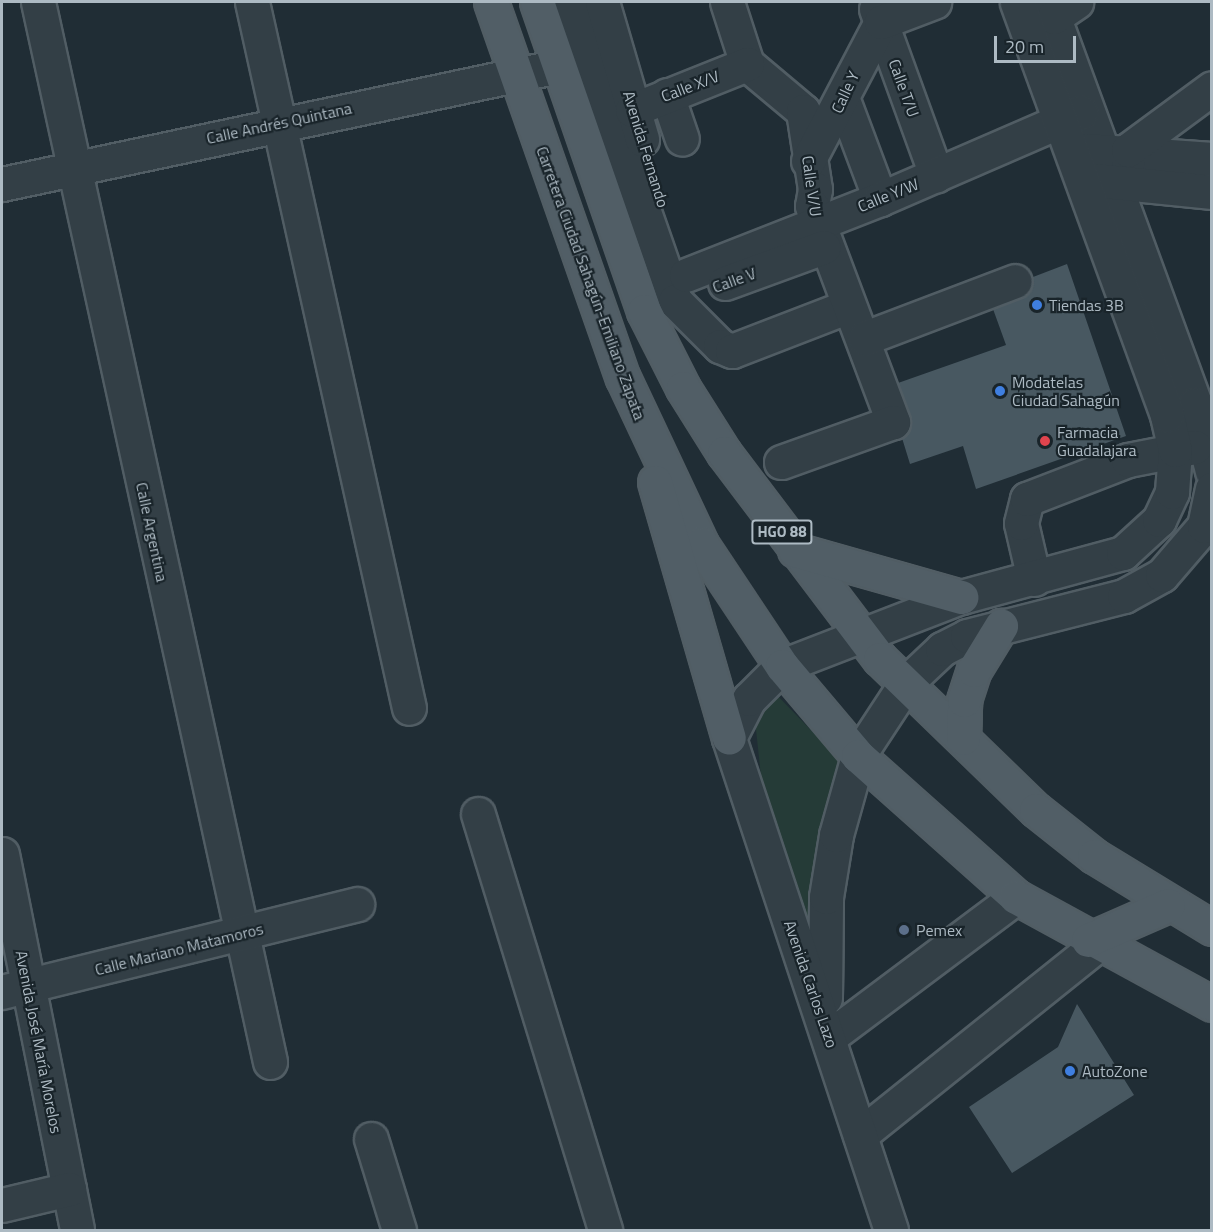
<!DOCTYPE html>
<meta charset="utf-8">
<style>
body{margin:0}
#map{position:relative;width:1213px;height:1232px;overflow:hidden;background:#202d35;font-family:"Titillium Web",sans-serif}
div>[style]{position:absolute}
.green>*{inset:0;background:#253b37}
.building>*{inset:0;background:#485861}
.roads{filter:drop-shadow(2px 0 #515d64) drop-shadow(-2px 0 #515d64) drop-shadow(0 2px #515d64) drop-shadow(0 -2px #515d64)}
.minor>*{height:33px;margin:-16.5px;padding:0 16.5px;transform-origin:16.5px;border-radius:16.5px;background:#333f46}
.major>*{height:33px;margin:-16.5px;padding:0 16.5px;transform-origin:16.5px;border-radius:16.5px;background:#515e66}
.dots>*{width:16px;height:16px;translate:-50% -50%;box-sizing:border-box;border:3px solid #19242a;border-radius:50%}
span{translate:-50% -50%;white-space:nowrap;text-align:center;line-height:1.15;-webkit-text-stroke:4.5px #19242a;paint-order:stroke}
.shield-label span{padding:2px 4px;background:#19242a;border:2px solid;border-radius:4px;-webkit-text-stroke-width:0}
.shield-label{font-size:15px;color:#adbac3;font-weight:700}
.street-label{font-size:16px;color:#adbac3}
.poi-label{font-size:16px;color:#adbac3}
.left{translate:0 -50%;text-align:left}
.frame{position:absolute;inset:0;border:3px solid #adbac3;pointer-events:none}
.scale{position:absolute;left:994px;top:36px;width:82px;height:27px;box-sizing:border-box;border:3px solid #adbac3;border-top:0;padding-left:8px;font-size:18px;line-height:21px;white-space:nowrap;color:#adbac3;-webkit-text-stroke:4px #19242a;paint-order:stroke}
</style>
<div id="map">
<div class="green">
<i style="clip-path:polygon(771px 689px,840px 760px,816px 913px,801px 917px,765px 814px,755px 720px)"></i>
</div>
<div class="building">
<i style="clip-path:polygon(1067px 264px,1126px 436px,976px 489px,963px 446px,910px 464px,902px 438px,911px 426px,911px 416px,898px 383px,1006px 345px,993px 309px,1029px 293px,1033px 277px)"></i>
<i style="clip-path:polygon(1077px 1004px,1134px 1095px,1012px 1173px,969px 1107px,1058px 1047px)"></i>
</div>
<div class="roads">
<div class="minor">
<i style="left:38px;top:2px;width:1085px;rotate:77.65deg"></i>
<i style="left:252px;top:2px;width:723px;rotate:77.46deg"></i>
<i style="left:571px;top:2px;width:317px;rotate:70.8deg"></i>
<i style="left:675px;top:301px;width:64px;rotate:45deg"></i>
<i style="left:720px;top:346px;width:13px;rotate:23deg"></i>
<i style="left:732px;top:351px;width:122px;rotate:-21.1deg"></i>
<i style="left:602px;top:2px;width:143px;rotate:73.7deg"></i>
<i style="left:727px;top:2px;width:65px;rotate:72.1deg"></i>
<i style="left:747px;top:64px;width:73px;rotate:40deg"></i>
<i style="left:803px;top:111px;width:79px;rotate:81.3deg"></i>
<i style="left:815px;top:189px;width:17px;rotate:100deg"></i>
<i style="left:812px;top:206px;width:231px;rotate:69.4deg"></i>
<i style="left:893px;top:422px;width:119px;rotate:160.3deg"></i>
<i style="left:1048px;top:2px;width:428px;rotate:69.9deg"></i>
<i style="left:1195px;top:404px;width:69px;rotate:75.8deg"></i>
<i style="left:876px;top:9px;width:177px;rotate:70.1deg"></i>
<i style="left:1054px;top:17px;width:27px;rotate:-34deg"></i>
<i style="left:667px;top:95px;width:46px;rotate:71.2deg"></i>
<i style="left:843px;top:100px;width:106px;rotate:69.5deg"></i>
<i style="left:632px;top:110px;width:124px;rotate:-21.8deg"></i>
<i style="left:1085px;top:150px;width:127px;rotate:4.1deg"></i>
<i style="left:808px;top:161px;width:157px;rotate:-62.3deg"></i>
<i style="left:881px;top:22px;width:57px;rotate:-20.7deg"></i>
<i style="left:1128px;top:161px;width:11px;rotate:-90deg"></i>
<i style="left:1128px;top:150px;width:104px;rotate:-36.4deg"></i>
<i style="left:1094px;top:180px;width:119px;rotate:5.8deg"></i>
<i style="left:2px;top:184px;width:568px;rotate:-11.98deg"></i>
<i style="left:686px;top:275px;width:208px;rotate:-21.4deg"></i>
<i style="left:880px;top:199px;width:219px;rotate:-23.4deg"></i>
<i style="left:725px;top:283px;width:105px;rotate:-20deg"></i>
<i style="left:865px;top:338px;width:160px;rotate:-20.8deg"></i>
<i style="left:1034px;top:579px;width:57px;rotate:-103.1deg"></i>
<i style="left:1021px;top:523px;width:25px;rotate:-76deg"></i>
<i style="left:1027px;top:499px;width:108px;rotate:-21.1deg"></i>
<i style="left:1128px;top:460px;width:68px;rotate:-11deg"></i>
<i style="left:478px;top:814px;width:435px;rotate:73deg"></i>
<i style="left:2px;top:854px;width:383px;rotate:78.7deg"></i>
<i style="left:2px;top:992px;width:366px;rotate:-13.9deg"></i>
<i style="left:825px;top:998px;width:101px;rotate:-89.4deg"></i>
<i style="left:826px;top:897px;width:63px;rotate:-80.8deg"></i>
<i style="left:836px;top:835px;width:82px;rotate:-74.4deg"></i>
<i style="left:858px;top:756px;width:87px;rotate:-56.7deg"></i>
<i style="left:906px;top:683px;width:50px;rotate:-43.4deg"></i>
<i style="left:942px;top:649px;width:28px;rotate:-27deg"></i>
<i style="left:967px;top:636px;width:162px;rotate:-14.3deg"></i>
<i style="left:1124px;top:596px;width:43px;rotate:-28.9deg"></i>
<i style="left:1162px;top:575px;width:65px;rotate:-49.4deg"></i>
<i style="left:1204px;top:526px;width:38px;rotate:-78deg"></i>
<i style="left:829px;top:1037px;width:234px;rotate:-36.8deg"></i>
<i style="left:860px;top:1135px;width:304px;rotate:-38.7deg"></i>
<i style="left:371px;top:1139px;width:95px;rotate:72.9deg"></i>
<i style="left:2px;top:1205px;width:69px;rotate:-13.4deg"></i>
<i style="left:891px;top:1230px;width:518px;rotate:-108.23deg"></i>
<i style="left:729px;top:738px;width:44px;rotate:-62.9deg"></i>
<i style="left:749px;top:699px;width:47px;rotate:-45deg"></i>
<i style="left:782px;top:666px;width:192px;rotate:-21.1deg"></i>
<i style="left:961px;top:597px;width:168px;rotate:-15.2deg"></i>
<i style="left:1123px;top:553px;width:49px;rotate:-42.5deg"></i>
<i style="left:1159px;top:520px;width:31px;rotate:-65deg"></i>
<i style="left:1172px;top:492px;width:42px;rotate:-85.9deg"></i>
<i style="left:1175px;top:450px;width:36px;rotate:-103deg"></i>
<i style="left:1167px;top:415px;width:439px;rotate:-110deg"></i>
</div>
<div class="major">
<i style="left:491px;top:2px;width:398px;rotate:70.7deg"></i>
<i style="left:623px;top:378px;width:183px;rotate:64.8deg"></i>
<i style="left:701px;top:544px;width:146px;rotate:56.4deg"></i>
<i style="left:782px;top:666px;width:118px;rotate:49.8deg"></i>
<i style="left:858px;top:756px;width:212px;rotate:41.7deg"></i>
<i style="left:1016px;top:897px;width:223px;rotate:28.6deg"></i>
<i style="left:537px;top:2px;width:327px;rotate:70.9deg"></i>
<i style="left:644px;top:311px;width:86px;rotate:63.1deg"></i>
<i style="left:683px;top:388px;width:77px;rotate:57.8deg"></i>
<i style="left:724px;top:453px;width:258px;rotate:52.9deg"></i>
<i style="left:880px;top:659px;width:217px;rotate:44.1deg"></i>
<i style="left:1036px;top:810px;width:74px;rotate:38.4deg"></i>
<i style="left:1094px;top:856px;width:138px;rotate:31.4deg"></i>
<i style="left:655px;top:482px;width:266px;rotate:73.9deg"></i>
<i style="left:795px;top:550px;width:173px;rotate:15.8deg"></i>
<i style="left:963px;top:738px;width:38px;rotate:-88deg"></i>
<i style="left:964px;top:700px;width:32px;rotate:-72deg"></i>
<i style="left:974px;top:670px;width:52px;rotate:-58.5deg"></i>
<i style="left:1088px;top:940px;width:87px;rotate:-23.6deg"></i>
</div>
</div>
<div class="dots">
<i style="left:1037px;top:305px;background:#3f7fe0"></i>
<i style="left:1000px;top:391px;background:#3f7fe0"></i>
<i style="left:1045px;top:441px;background:#e0444e"></i>
<i style="left:904px;top:930px;background:#5c6f8a"></i>
<i style="left:1070px;top:1071px;background:#3f7fe0"></i>
</div>
<div class="shield-label">
<span style="left:782px;top:532px">HGO 88</span>
</div>
<div class="street-label">
<span style="left:690px;top:86px;rotate:-21deg">Calle X/V</span>
<span style="left:904px;top:88px;rotate:70deg">Calle T/U</span>
<span style="left:845px;top:92px;rotate:-65deg">Calle Y</span>
<span style="left:279px;top:123px;rotate:-12deg">Calle Andrés Quintana</span>
<span style="left:646px;top:149px;rotate:73deg">Avenida Fernando</span>
<span style="left:812px;top:186px;rotate:82deg">Calle V/U</span>
<span style="left:888px;top:195px;rotate:-22deg">Calle Y/W</span>
<span style="left:734px;top:280px;rotate:-20deg">Calle V</span>
<span style="left:591px;top:283px;rotate:70deg">Carretera Ciudad Sahagún-Emiliano Zapata</span>
<span style="left:152px;top:532px;rotate:78deg">Calle Argentina</span>
<span style="left:179px;top:949px;rotate:-14deg">Calle Mariano Matamoros</span>
<span style="left:811px;top:984px;rotate:71deg">Avenida Carlos Lazo</span>
<span style="left:39px;top:1042px;rotate:79deg">Avenida José María Morelos</span>
</div>
<div class="poi-label">
<span class="left" style="left:1049px;top:305px">Tiendas 3B</span>
<span class="left" style="left:1012px;top:391px">Modatelas<br>Ciudad Sahagún</span>
<span class="left" style="left:1057px;top:441px">Farmacia<br>Guadalajara</span>
<span class="left" style="left:916px;top:930px">Pemex</span>
<span class="left" style="left:1082px;top:1071px">AutoZone</span>
</div>
<div class="frame"></div>
<div class="scale">20 m</div>
</div>
